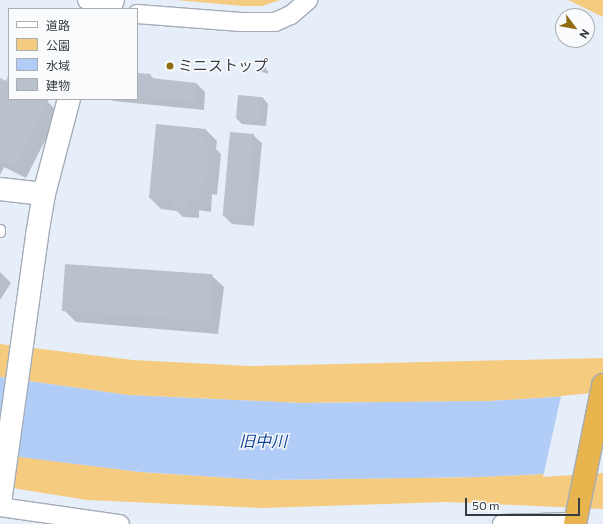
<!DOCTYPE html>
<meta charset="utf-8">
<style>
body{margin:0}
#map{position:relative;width:603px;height:524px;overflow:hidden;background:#e6eefa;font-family:Commissioner,"Noto Sans JP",sans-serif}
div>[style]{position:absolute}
.green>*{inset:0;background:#f5cb80}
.water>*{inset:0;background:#b1ccf6}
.pier>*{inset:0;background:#e6eefa}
.shadow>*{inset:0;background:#0003}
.building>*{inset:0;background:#b9c1cd;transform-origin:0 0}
.roads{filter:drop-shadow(1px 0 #a5acb8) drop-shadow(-1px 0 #a5acb8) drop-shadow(0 1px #a5acb8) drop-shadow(0 -1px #a5acb8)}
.lane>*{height:9px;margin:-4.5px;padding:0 4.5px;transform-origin:4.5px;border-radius:4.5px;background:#fff}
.street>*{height:18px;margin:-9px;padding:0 9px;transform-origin:9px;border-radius:9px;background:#fff}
.secondary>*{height:22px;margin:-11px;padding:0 11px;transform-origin:11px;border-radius:11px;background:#fff}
.highway>*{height:22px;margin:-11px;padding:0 11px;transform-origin:11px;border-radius:11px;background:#e8b44d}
.dots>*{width:11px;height:11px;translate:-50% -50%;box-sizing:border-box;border:2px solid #f9fbfd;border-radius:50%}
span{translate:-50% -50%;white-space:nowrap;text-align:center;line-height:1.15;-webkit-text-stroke:3px #f9fbfd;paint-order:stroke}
.poi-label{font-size:15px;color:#373b3f}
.left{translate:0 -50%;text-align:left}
.water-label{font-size:16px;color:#114594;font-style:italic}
.legend{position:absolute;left:8px;top:8px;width:130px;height:92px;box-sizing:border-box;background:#f9fbfd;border:1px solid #abaeb1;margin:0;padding:5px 7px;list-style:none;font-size:12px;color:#373b3f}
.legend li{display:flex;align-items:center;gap:8px;height:20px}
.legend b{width:20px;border:1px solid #abaeb1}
.north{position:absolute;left:555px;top:8px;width:40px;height:40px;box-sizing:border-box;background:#f9fbfd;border:1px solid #abaeb1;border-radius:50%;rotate:122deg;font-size:11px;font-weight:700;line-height:16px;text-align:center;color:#373b3f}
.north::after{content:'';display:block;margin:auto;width:14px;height:18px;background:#926b13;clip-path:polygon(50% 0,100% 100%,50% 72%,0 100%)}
.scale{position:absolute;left:465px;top:498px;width:115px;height:18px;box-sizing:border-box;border:2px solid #373b3f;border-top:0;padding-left:5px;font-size:12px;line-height:14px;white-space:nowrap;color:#373b3f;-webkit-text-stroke:3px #f9fbfd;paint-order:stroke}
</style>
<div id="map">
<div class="green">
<i style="clip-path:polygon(176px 0,280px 0,262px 6px,243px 6px)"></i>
<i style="clip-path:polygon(568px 0,603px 0,603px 17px)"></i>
<i style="clip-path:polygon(0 344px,133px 360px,249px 366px,603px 358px,603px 394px,490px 401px,301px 403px,128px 395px,0 377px)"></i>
<i style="clip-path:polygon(0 454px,140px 472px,262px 480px,480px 477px,603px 471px,603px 509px,447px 502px,262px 508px,87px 500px,0 486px)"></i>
</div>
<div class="water">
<i style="clip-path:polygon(0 377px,128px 395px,301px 403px,490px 401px,603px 394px,603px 471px,480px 477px,262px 480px,141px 472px,35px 459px,0 454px)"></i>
</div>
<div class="pier">
<i style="clip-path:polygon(603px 392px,603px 473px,543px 477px,561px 396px)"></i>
</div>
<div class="shadow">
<i style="clip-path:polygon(265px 68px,268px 71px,268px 74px,260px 71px)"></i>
<i style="clip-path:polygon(137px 74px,150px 75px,155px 80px,197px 84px,205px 92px,204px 110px,113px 101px,111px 99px,137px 99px)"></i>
<i style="clip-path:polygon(9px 76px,9px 99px,49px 99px,48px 102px,59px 113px,26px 178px,4px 167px,0 175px,0 79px,6px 82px)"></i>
<i style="clip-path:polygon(263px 98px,268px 104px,266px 126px,242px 124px,236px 118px)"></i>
<i style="clip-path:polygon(157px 125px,206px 130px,217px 141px,216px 149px,221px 154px,217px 195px,212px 194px,211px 212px,199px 210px,199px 218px,183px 217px,177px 211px,161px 209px,150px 198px)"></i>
<i style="clip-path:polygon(253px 135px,262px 143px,254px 226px,232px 224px,224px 216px)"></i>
<i style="clip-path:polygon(0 272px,11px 283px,0 300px)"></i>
<i style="clip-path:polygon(212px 276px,224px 287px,218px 334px,76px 322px,65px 311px)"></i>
</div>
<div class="building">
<i style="clip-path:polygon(259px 67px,266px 67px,265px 72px,258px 72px)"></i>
<i style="clip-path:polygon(137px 73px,151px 74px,150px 78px,197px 83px,195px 102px,137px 96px)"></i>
<i style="clip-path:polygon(9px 74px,9px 99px,48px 101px,15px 167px,0 160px,0 78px,6px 81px)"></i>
<i style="left:238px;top:95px;width:25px;height:23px;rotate:5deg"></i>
<i style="clip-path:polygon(156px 124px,206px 129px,205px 141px,210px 142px,206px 184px,202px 184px,200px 201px,188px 200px,188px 208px,171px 206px,171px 201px,149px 198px)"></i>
<i style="left:230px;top:132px;width:24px;height:84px;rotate:5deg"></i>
<i style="left:65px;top:264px;width:148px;height:47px;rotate:4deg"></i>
</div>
<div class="roads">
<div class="lane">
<i style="left:0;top:229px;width:3px;rotate:90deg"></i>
</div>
<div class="street">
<i style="left:87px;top:0;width:18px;rotate:29deg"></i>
<i style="left:137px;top:14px;width:104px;rotate:4.4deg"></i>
<i style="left:241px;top:22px;width:34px"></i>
<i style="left:275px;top:22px;width:17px;rotate:-24deg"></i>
<i style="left:291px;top:15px;width:23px;rotate:-41deg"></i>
<i style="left:0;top:507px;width:121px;rotate:8.1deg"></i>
<i style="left:502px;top:524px;width:73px;rotate:-1.6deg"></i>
</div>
<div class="secondary">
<i style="left:109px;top:9px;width:10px;rotate:-66deg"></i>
<i style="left:0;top:189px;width:44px;rotate:6.5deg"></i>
<i style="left:0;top:503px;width:271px;rotate:-82.1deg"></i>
<i style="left:37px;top:235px;width:42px;rotate:-80.3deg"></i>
<i style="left:44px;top:194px;width:98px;rotate:-75.3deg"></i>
</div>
<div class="highway">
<i style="left:575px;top:524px;width:142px;rotate:-78.6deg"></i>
</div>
</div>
<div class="dots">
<i style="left:170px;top:66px;background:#926b13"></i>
</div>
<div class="poi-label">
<span class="left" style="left:178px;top:66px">ミニストップ</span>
</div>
<div class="water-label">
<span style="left:263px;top:441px">旧中川</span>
</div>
<ul class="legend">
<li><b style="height:5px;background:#fff"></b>道路</li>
<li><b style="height:11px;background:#f5cb80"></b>公園</li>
<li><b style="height:11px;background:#b1ccf6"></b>水域</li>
<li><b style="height:11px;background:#b9c1cd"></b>建物</li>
</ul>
<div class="north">N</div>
<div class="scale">50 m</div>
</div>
